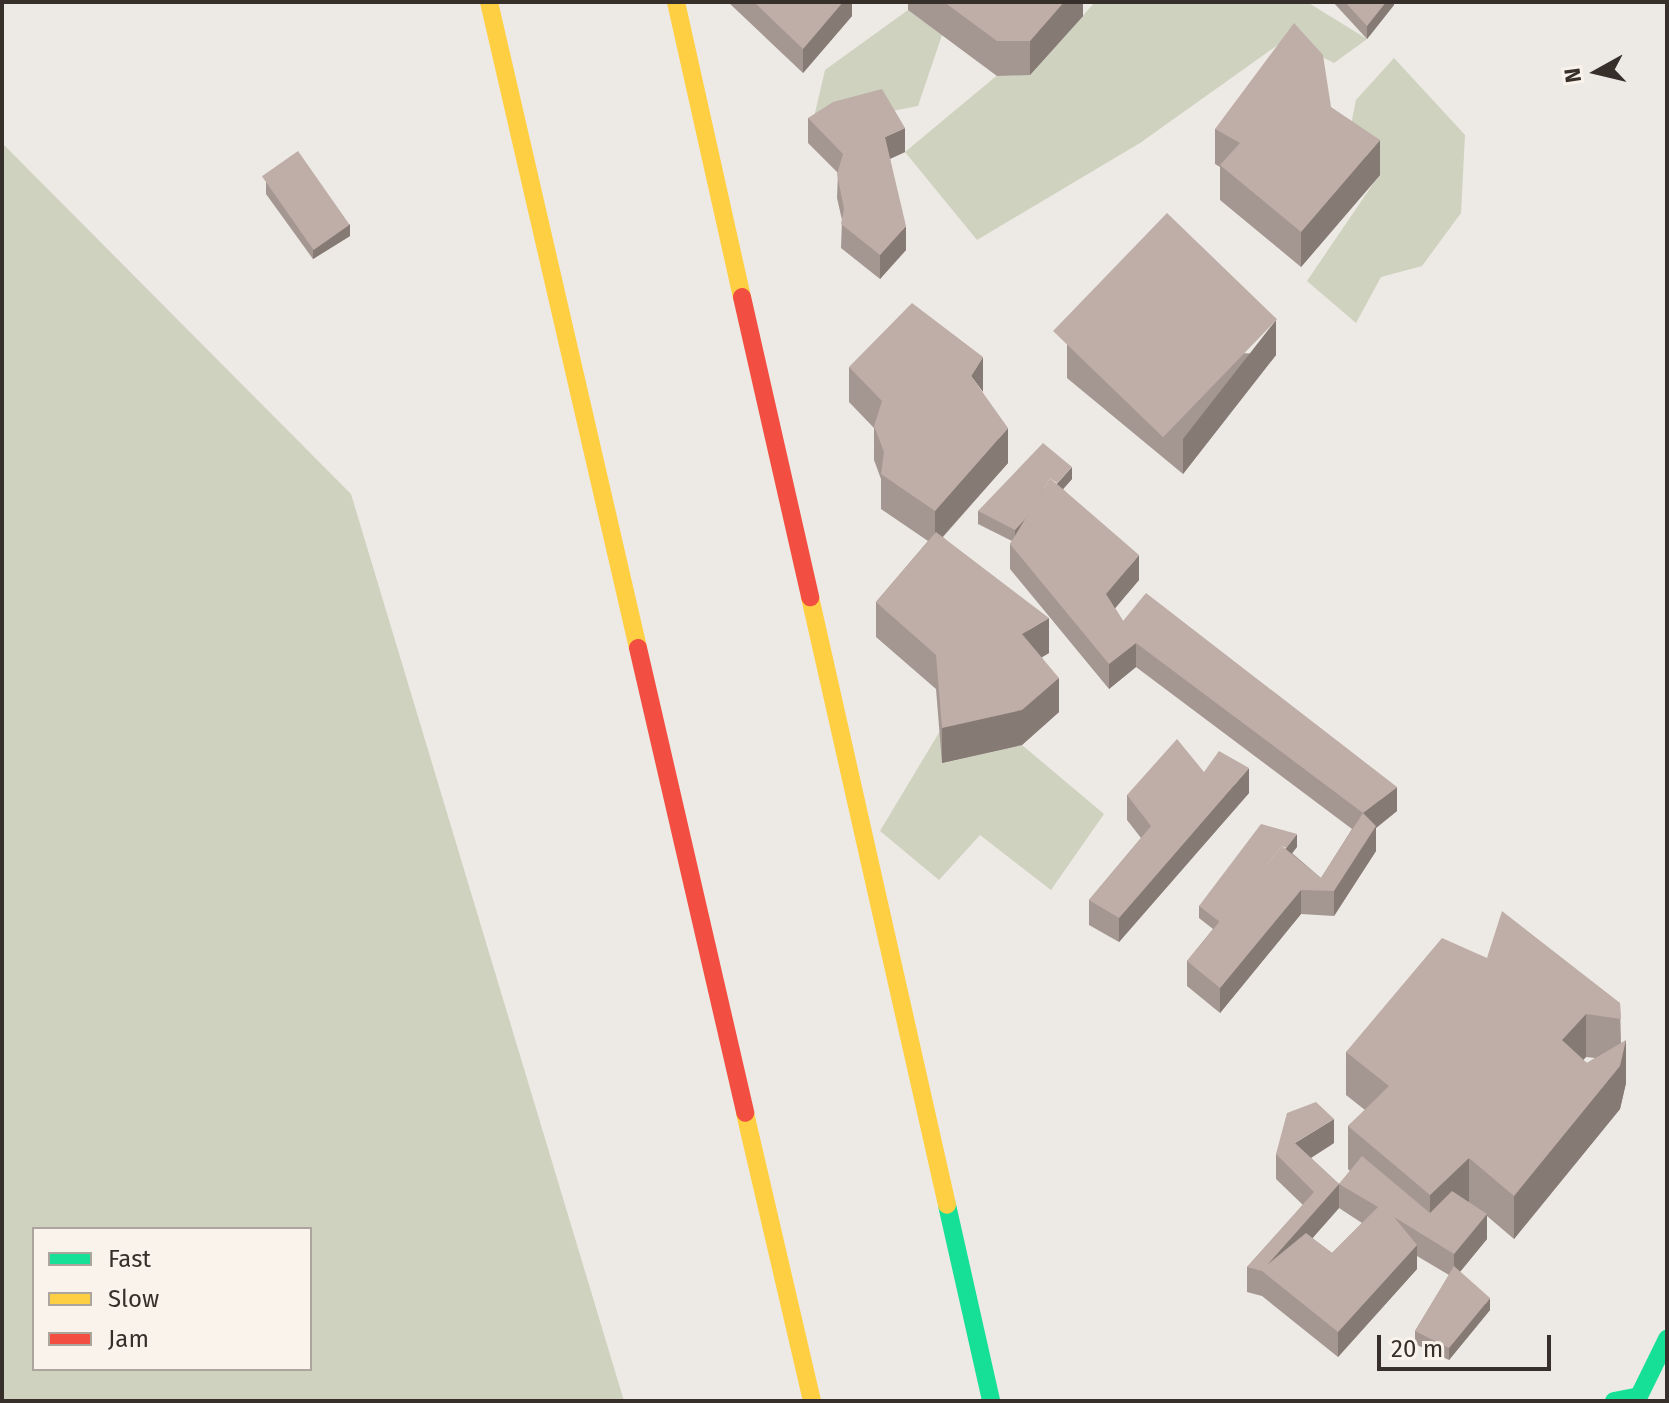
<!DOCTYPE html>
<style>
body{margin:0}
#map{position:relative;width:1669px;height:1403px;overflow:hidden;background:#ede9e4;font-family:"Fira Sans",sans-serif}
div>[style]{position:absolute}
.green>*{inset:0;background:#ced2bf}
.fast>*{height:18px;margin:-9px;padding:0 9px;transform-origin:9px;border-radius:9px;background:#16e098}
.slow>*{height:18px;margin:-9px;padding:0 9px;transform-origin:9px;border-radius:9px;background:#ffcf43}
.jam>*{height:18px;margin:-9px;padding:0 9px;transform-origin:9px;border-radius:9px;background:#f24e42}
.wall>*{inset:0;background:#a49690}
.shaded-wall>*{inset:0;background:#867a75}
.building>*{inset:0;background:#bfaea7;transform-origin:0 0}
span{translate:-50% -50%;white-space:nowrap;text-align:center;line-height:1.15;-webkit-text-stroke:7px #f9f3ec;paint-order:stroke}
.frame{position:absolute;inset:0;border:4px solid #372f2a;pointer-events:none}
.legend{position:absolute;left:32px;top:1227px;width:280px;height:144px;box-sizing:border-box;background:#f9f3ec;border:2px solid #aba59e;margin:0;padding:10px 14px;list-style:none;font-size:24px;color:#372f2a}
.legend li{display:flex;align-items:center;gap:16px;height:40px}
.legend b{width:40px;border:2px solid #aba59e}
.north{position:absolute;left:1557px;top:32px;width:80px;height:80px;-webkit-text-stroke:6px #f9f3ec;paint-order:stroke;rotate:262deg;font-size:22px;font-weight:700;line-height:32px;text-align:center;color:#372f2a}
.north::after{content:'';display:block;margin:auto;width:28px;height:36px;background:#372f2a;clip-path:polygon(50% 0,100% 100%,50% 72%,0 100%)}
.scale{position:absolute;left:1377px;top:1335px;width:174px;height:36px;box-sizing:border-box;border:4px solid #372f2a;border-top:0;padding-left:10px;font-size:24px;line-height:28px;white-space:nowrap;color:#372f2a;-webkit-text-stroke:6px #f9f3ec;paint-order:stroke}
</style>
<div id="map">
<div class="green">
<i style="clip-path:polygon(1095px 2px,1307px 2px,1367px 39px,1334px 63px,1286px 39px,1140px 143px,977px 240px,905px 152px,1018px 58px,1030px 75px)"></i>
<i style="clip-path:polygon(908px 10px,942px 35px,918px 106px,882px 113px,808px 143px,825px 70px)"></i>
<i style="clip-path:polygon(1394px 58px,1465px 135px,1461px 213px,1422px 266px,1381px 277px,1356px 323px,1307px 281px,1379px 175px,1350px 130px,1356px 100px)"></i>
<i style="clip-path:polygon(evenodd,2px 143px,351px 494px,624px 1401px,2px 1401px,2px 143px,310px 1229px,310px 1369px,34px 1369px,34px 1229px,310px 1229px)"></i>
<i style="clip-path:polygon(940px 731px,943px 763px,1022px 745px,1104px 814px,1051px 890px,980px 835px,939px 880px,880px 831px)"></i>
</div>
<div class="fast">
<i style="left:947px;top:1205px;width:201px;rotate:77.3deg"></i>
<i style="left:1614px;top:1401px;width:25px;rotate:-11deg"></i>
<i style="left:1639px;top:1396px;width:64px;rotate:-63.8deg"></i>
</div>
<div class="slow">
<i style="left:489px;top:2px;width:663px;rotate:77.01deg"></i>
<i style="left:676px;top:2px;width:302px;rotate:77.4deg"></i>
<i style="left:810px;top:597px;width:623px;rotate:77.3deg"></i>
<i style="left:745px;top:1113px;width:296px;rotate:76.9deg"></i>
</div>
<div class="jam">
<i style="left:742px;top:297px;width:308px;rotate:77.2deg"></i>
<i style="left:638px;top:648px;width:477px;rotate:77deg"></i>
</div>
<div class="wall">
<i style="clip-path:polygon(728px 2px,852px 2px,852px 16px,803px 73px)"></i>
<i style="clip-path:polygon(908px 2px,1083px 2px,1083px 16px,1030px 75px,997px 76px,908px 10px)"></i>
<i style="clip-path:polygon(1333px 2px,1394px 2px,1394px 5px,1367px 39px)"></i>
<i style="clip-path:polygon(1331px 107px,1380px 175px,1301px 267px,1220px 200px,1220px 167px,1215px 164px,1215px 129px)"></i>
<i style="clip-path:polygon(808px 118px,905px 152px,890px 159px,906px 250px,880px 279px,841px 248px,842px 220px,837px 198px,838px 173px,808px 143px)"></i>
<i style="clip-path:polygon(266px 181px,350px 236px,313px 259px,266px 194px)"></i>
<i style="clip-path:polygon(1067px 343px,1276px 355px,1183px 474px,1067px 378px)"></i>
<i style="clip-path:polygon(849px 367px,983px 393px,1008px 463px,943px 537px,1049px 653px,1042px 657px,1059px 712px,1022px 745px,942px 763px,936px 689px,876px 637px,876px 602px,928px 541px,881px 509px,881px 479px,874px 460px,874px 428px,849px 402px)"></i>
<i style="clip-path:polygon(1072px 479px,1063px 489px,1139px 580px,1115px 608px,1123px 621px,1397px 811px,1376px 828px,1376px 851px,1334px 916px,1301px 914px,1220px 1013px,1187px 986px,1187px 961px,1213px 929px,1199px 918px,1199px 906px,1297px 847px,1292px 853px,1321px 878px,1352px 829px,1136px 667px,1109px 689px,1010px 569px,1010px 544px,1012px 541px,978px 524px,978px 511px)"></i>
<i style="clip-path:polygon(1204px 772px,1249px 793px,1119px 942px,1089px 925px,1089px 900px,1141px 838px,1127px 820px,1127px 795px)"></i>
<i style="clip-path:polygon(evenodd,1487px 958px,1620px 1003px,1621px 1043px,1626px 1083px,1620px 1109px,1514px 1239px,1487px 1216px,1487px 1239px,1460px 1272px,1490px 1310px,1449px 1360px,1415px 1344px,1415px 1331px,1449px 1275px,1417px 1256px,1417px 1269px,1338px 1357px,1262px 1296px,1247px 1292px,1247px 1267px,1303px 1205px,1276px 1179px,1276px 1154px,1334px 1143px,1311px 1158px,1339px 1184px,1350px 1171px,1348px 1169px,1348px 1126px,1365px 1110px,1346px 1095px,1346px 1052px,1487px 958px,1586px 1057px,1595px 1058px,1587px 1063px,1583px 1060px,1586px 1057px,1487px 958px,1339px 1208px,1362px 1223px,1332px 1253px,1312px 1238px,1339px 1208px)"></i>
</div>
<div class="shaded-wall">
<i style="clip-path:polygon(843px 2px,852px 2px,852px 16px,803px 73px,803px 49px)"></i>
<i style="clip-path:polygon(1064px 2px,1083px 2px,1083px 16px,1030px 75px,1030px 41px)"></i>
<i style="clip-path:polygon(1386px 2px,1394px 2px,1394px 5px,1367px 39px,1367px 26px)"></i>
<i style="clip-path:polygon(905px 128px,905px 152px,885px 161px,885px 137px)"></i>
<i style="clip-path:polygon(1380px 140px,1380px 175px,1301px 267px,1301px 232px)"></i>
<i style="clip-path:polygon(350px 224px,350px 236px,313px 259px,313px 246px)"></i>
<i style="clip-path:polygon(906px 226px,906px 250px,880px 279px,880px 255px)"></i>
<i style="clip-path:polygon(1276px 320px,1276px 355px,1183px 474px,1183px 439px)"></i>
<i style="clip-path:polygon(983px 357px,983px 392px,971px 376px)"></i>
<i style="clip-path:polygon(1008px 428px,1008px 463px,935px 545px,935px 511px)"></i>
<i style="clip-path:polygon(1072px 467px,1072px 479px,1015px 543px,1015px 530px)"></i>
<i style="clip-path:polygon(1139px 555px,1139px 580px,1106px 619px,1106px 594px)"></i>
<i style="clip-path:polygon(1049px 618px,1049px 653px,1022px 669px,1022px 634px)"></i>
<i style="clip-path:polygon(1136px 643px,1136px 667px,1109px 689px,1109px 664px)"></i>
<i style="clip-path:polygon(1059px 678px,1059px 712px,1022px 745px,942px 763px,942px 728px)"></i>
<i style="clip-path:polygon(1249px 768px,1249px 793px,1119px 942px,1119px 918px)"></i>
<i style="clip-path:polygon(1397px 787px,1397px 811px,1376px 828px,1376px 851px,1334px 916px,1334px 891px,1363px 813px)"></i>
<i style="clip-path:polygon(1297px 834px,1297px 847px,1225px 939px,1225px 926px)"></i>
<i style="clip-path:polygon(1301px 890px,1301px 914px,1220px 1013px,1220px 988px)"></i>
<i style="clip-path:polygon(1586px 1014px,1586px 1057px,1562px 1083px,1562px 1040px)"></i>
<i style="clip-path:polygon(1626px 1040px,1626px 1083px,1620px 1109px,1514px 1239px,1514px 1196px)"></i>
<i style="clip-path:polygon(1334px 1119px,1334px 1143px,1295px 1168px,1295px 1143px)"></i>
<i style="clip-path:polygon(1469px 1158px,1469px 1201px,1430px 1238px,1430px 1195px)"></i>
<i style="clip-path:polygon(1339px 1184px,1339px 1208px,1275px 1281px,1267px 1265px)"></i>
<i style="clip-path:polygon(1487px 1214px,1487px 1239px,1454px 1279px,1454px 1254px)"></i>
<i style="clip-path:polygon(1417px 1245px,1417px 1269px,1338px 1357px,1338px 1332px)"></i>
<i style="clip-path:polygon(1490px 1298px,1490px 1310px,1449px 1360px,1449px 1348px)"></i>
</div>
<div class="building">
<i style="clip-path:polygon(754px 2px,843px 2px,803px 49px)"></i>
<i style="clip-path:polygon(944px 2px,1064px 2px,1030px 41px,997px 41px)"></i>
<i style="clip-path:polygon(1345px 2px,1386px 2px,1367px 26px)"></i>
<i style="clip-path:polygon(1294px 23px,1323px 55px,1331px 107px,1380px 140px,1301px 232px,1220px 165px,1240px 143px,1215px 129px)"></i>
<i style="clip-path:polygon(882px 89px,905px 128px,885px 137px,906px 226px,880px 255px,841px 224px,844px 209px,837px 174px,843px 154px,808px 118px,833px 102px)"></i>
<i style="left:298px;top:151px;width:90px;height:44px;rotate:55deg"></i>
<i style="left:1167px;top:213px;width:153px;height:164px;rotate:44deg"></i>
<i style="clip-path:polygon(912px 303px,983px 357px,971px 376px,1008px 428px,935px 511px,881px 474px,884px 452px,874px 426px,882px 401px,849px 367px)"></i>
<i style="clip-path:polygon(1043px 443px,1072px 467px,1057px 483px,1050px 478px,1026px 518px,1015px 530px,978px 511px)"></i>
<i style="clip-path:polygon(1050px 478px,1139px 555px,1106px 594px,1123px 621px,1146px 593px,1397px 787px,1363px 813px,1136px 643px,1109px 664px,1010px 544px)"></i>
<i style="clip-path:polygon(936px 532px,1049px 618px,1022px 634px,1059px 678px,1022px 710px,942px 728px,936px 655px,876px 602px)"></i>
<i style="clip-path:polygon(1177px 739px,1204px 772px,1219px 751px,1249px 768px,1119px 918px,1089px 900px,1151px 826px,1127px 795px)"></i>
<i style="clip-path:polygon(1363px 813px,1376px 826px,1334px 891px,1301px 890px,1220px 988px,1187px 961px,1282px 846px,1321px 878px)"></i>
<i style="clip-path:polygon(1261px 824px,1297px 834px,1286px 848px,1282px 846px,1220px 922px,1199px 906px)"></i>
<i style="clip-path:polygon(1502px 911px,1620px 1003px,1621px 1019px,1586px 1014px,1562px 1040px,1587px 1063px,1626px 1040px,1620px 1066px,1514px 1196px,1469px 1158px,1430px 1195px,1348px 1126px,1389px 1086px,1346px 1052px,1442px 938px,1487px 958px)"></i>
<i style="clip-path:polygon(evenodd,1316px 1102px,1334px 1119px,1295px 1143px,1339px 1184px,1362px 1156px,1430px 1213px,1452px 1191px,1487px 1214px,1454px 1254px,1394px 1217px,1417px 1245px,1338px 1332px,1262px 1271px,1247px 1267px,1314px 1192px,1276px 1154px,1287px 1113px,1316px 1102px,1339px 1184px,1378px 1207px,1332px 1253px,1306px 1233px,1267px 1265px,1339px 1184px)"></i>
<i style="clip-path:polygon(1454px 1266px,1490px 1298px,1449px 1348px,1415px 1331px)"></i>
</div>
<div class="frame"></div>
<ul class="legend">
<li><b style="height:10px;background:#16e098"></b>Fast</li>
<li><b style="height:10px;background:#ffcf43"></b>Slow</li>
<li><b style="height:10px;background:#f24e42"></b>Jam</li>
</ul>
<div class="north">N</div>
<div class="scale">20 m</div>
</div>
